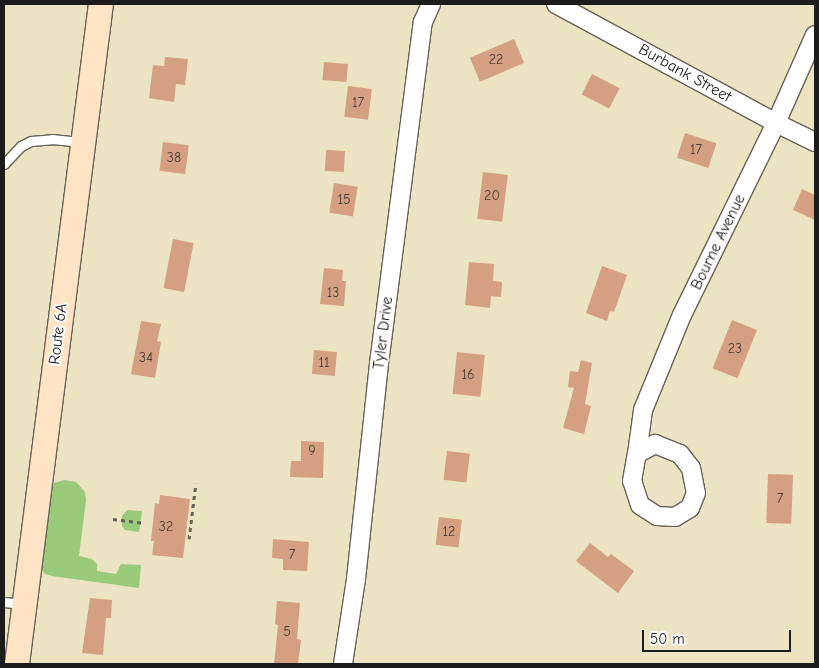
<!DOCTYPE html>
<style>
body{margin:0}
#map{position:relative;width:819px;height:668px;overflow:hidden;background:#ece3c3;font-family:"Comic Neue",sans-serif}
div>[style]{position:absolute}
.green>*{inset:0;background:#99ca79}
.building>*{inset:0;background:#d4a081;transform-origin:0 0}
.path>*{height:3px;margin-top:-1.5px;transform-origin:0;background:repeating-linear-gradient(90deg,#656256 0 4px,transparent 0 8px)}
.roads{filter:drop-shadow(1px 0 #656256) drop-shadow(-1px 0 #656256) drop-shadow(0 1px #656256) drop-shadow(0 -1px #656256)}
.lane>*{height:9px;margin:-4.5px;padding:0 4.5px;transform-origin:4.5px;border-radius:4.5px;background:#fff}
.street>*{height:18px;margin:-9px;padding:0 9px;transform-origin:9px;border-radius:9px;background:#fff}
.secondary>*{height:24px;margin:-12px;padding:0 12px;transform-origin:12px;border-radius:12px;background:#fee4c5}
span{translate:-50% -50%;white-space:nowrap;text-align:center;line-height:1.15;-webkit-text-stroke:4px #fff;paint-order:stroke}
.number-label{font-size:14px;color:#4a3d35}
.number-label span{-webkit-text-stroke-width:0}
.street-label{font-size:16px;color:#1c1c1c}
.frame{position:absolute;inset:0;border:5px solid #1c1c1c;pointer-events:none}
.scale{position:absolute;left:642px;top:630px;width:149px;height:22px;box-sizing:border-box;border:2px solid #1c1c1c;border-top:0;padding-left:6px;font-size:15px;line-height:18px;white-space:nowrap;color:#1c1c1c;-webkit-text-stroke:4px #fff;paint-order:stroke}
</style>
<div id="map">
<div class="green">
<i style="clip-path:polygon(64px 480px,76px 482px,85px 492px,86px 500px,79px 556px,92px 559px,97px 564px,97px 571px,116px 574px,121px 564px,141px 565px,139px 588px,52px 576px,45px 574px,41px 569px,51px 488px,54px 483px)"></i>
<i style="clip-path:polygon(127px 510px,142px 511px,139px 532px,125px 530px,122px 526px,122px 516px)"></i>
</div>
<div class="building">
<i style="left:514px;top:39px;width:26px;height:48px;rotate:67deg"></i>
<i style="clip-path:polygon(165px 57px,188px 59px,185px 85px,176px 84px,174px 102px,149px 98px,153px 65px,164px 66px)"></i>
<i style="left:324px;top:62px;width:24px;height:18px;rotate:5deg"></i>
<i style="left:592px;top:74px;width:31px;height:23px;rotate:27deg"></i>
<i style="left:348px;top:86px;width:24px;height:31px;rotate:7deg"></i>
<i style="left:685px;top:133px;width:33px;height:26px;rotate:18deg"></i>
<i style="left:163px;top:142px;width:26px;height:29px;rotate:7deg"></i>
<i style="left:326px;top:150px;width:19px;height:21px;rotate:3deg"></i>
<i style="left:483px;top:172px;width:25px;height:47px;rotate:7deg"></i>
<i style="left:334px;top:183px;width:24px;height:30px;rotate:9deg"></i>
<i style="clip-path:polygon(802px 189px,815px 195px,815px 220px,793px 210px)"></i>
<i style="left:173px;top:239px;width:21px;height:50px;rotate:11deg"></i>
<i style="clip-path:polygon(469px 262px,494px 264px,493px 281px,502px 282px,501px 297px,491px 296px,490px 308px,465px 305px)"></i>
<i style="clip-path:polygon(602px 266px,627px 275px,614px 312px,610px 311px,607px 321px,586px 313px)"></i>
<i style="clip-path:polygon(324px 268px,343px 270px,342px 281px,346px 281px,344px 306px,320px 304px)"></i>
<i style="left:732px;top:320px;width:27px;height:52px;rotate:22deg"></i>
<i style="clip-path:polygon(141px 321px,161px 324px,157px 341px,161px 342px,155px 378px,131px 374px)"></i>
<i style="left:314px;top:350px;width:23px;height:24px;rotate:5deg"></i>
<i style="left:457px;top:352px;width:28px;height:42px;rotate:6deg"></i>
<i style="clip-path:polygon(581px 360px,592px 363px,585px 404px,591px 406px,584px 434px,563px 428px,574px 388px,568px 387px,570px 371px,578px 372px)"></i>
<i style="clip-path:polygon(301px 441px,324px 442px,323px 478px,290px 477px,291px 461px,301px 461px)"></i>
<i style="left:447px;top:451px;width:23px;height:29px;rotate:7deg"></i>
<i style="left:768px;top:474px;width:25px;height:49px;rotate:2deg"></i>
<i style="clip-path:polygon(160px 495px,190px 499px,183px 558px,152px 555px,154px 541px,151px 541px,155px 503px,159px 504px)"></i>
<i style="left:439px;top:517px;width:23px;height:28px;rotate:7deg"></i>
<i style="clip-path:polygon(273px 539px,309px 542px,307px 571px,283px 570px,283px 559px,272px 558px)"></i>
<i style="clip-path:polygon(590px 543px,608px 557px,611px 554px,634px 571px,618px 593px,576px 561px)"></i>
<i style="clip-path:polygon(90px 598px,112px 600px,111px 618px,106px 618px,103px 655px,82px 653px)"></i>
<i style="clip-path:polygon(277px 601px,300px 603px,297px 639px,301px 640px,298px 664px,274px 664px,278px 625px,275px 624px)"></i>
</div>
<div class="path">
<i style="left:113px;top:519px;width:32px;rotate:7deg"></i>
<i style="left:189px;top:539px;width:56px;rotate:-82.9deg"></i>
</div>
<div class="roads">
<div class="lane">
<i style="left:4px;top:164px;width:25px;rotate:-47deg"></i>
<i style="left:21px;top:146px;width:11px;rotate:-27deg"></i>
<i style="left:31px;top:141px;width:21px;rotate:-5deg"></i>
<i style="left:52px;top:139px;width:30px;rotate:6deg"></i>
<i style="left:4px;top:602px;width:19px;rotate:6deg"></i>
</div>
<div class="street">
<i style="left:556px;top:4px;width:250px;rotate:28.4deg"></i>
<i style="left:776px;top:123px;width:43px;rotate:26deg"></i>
<i style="left:655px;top:444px;width:27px;rotate:22deg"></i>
<i style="left:680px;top:454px;width:18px;rotate:52deg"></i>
<i style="left:691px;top:468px;width:25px;rotate:79deg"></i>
<i style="left:696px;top:493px;width:16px;rotate:112deg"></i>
<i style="left:690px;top:508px;width:17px;rotate:149deg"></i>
<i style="left:675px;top:517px;width:18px;rotate:-177deg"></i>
<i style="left:657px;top:516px;width:20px;rotate:-147deg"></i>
<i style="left:640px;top:505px;width:25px;rotate:-108deg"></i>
<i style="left:632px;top:481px;width:27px;rotate:-80deg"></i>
<i style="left:637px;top:454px;width:21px;rotate:-29deg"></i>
<i style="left:637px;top:454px;width:44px;rotate:-82.2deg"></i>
<i style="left:643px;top:410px;width:103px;rotate:-67.7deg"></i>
<i style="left:682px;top:315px;width:214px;rotate:-63.9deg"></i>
<i style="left:776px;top:123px;width:96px;rotate:-66.1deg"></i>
<i style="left:343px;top:664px;width:86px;rotate:-81.3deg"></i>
<i style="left:356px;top:579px;width:224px;rotate:-83.9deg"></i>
<i style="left:380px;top:356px;width:337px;rotate:-82.7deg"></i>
<i style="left:423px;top:22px;width:20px;rotate:-66deg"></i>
</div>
<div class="secondary">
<i style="left:17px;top:664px;width:665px;rotate:-82.75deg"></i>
</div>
</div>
<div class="number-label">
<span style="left:496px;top:60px">22</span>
<span style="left:358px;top:103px">17</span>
<span style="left:696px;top:150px">17</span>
<span style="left:174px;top:158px">38</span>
<span style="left:492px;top:196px">20</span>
<span style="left:344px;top:200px">15</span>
<span style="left:333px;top:293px">13</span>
<span style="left:735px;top:349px">23</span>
<span style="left:146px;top:358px">34</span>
<span style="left:324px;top:363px">11</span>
<span style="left:468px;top:375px">16</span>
<span style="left:312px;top:451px">9</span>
<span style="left:780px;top:499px">7</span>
<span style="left:166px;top:527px">32</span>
<span style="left:449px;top:532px">12</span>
<span style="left:292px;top:555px">7</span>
<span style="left:287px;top:632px">5</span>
</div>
<div class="street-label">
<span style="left:685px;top:73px;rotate:29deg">Burbank Street</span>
<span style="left:718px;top:242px;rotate:-64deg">Bourne Avenue</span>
<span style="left:383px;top:333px;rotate:-83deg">Tyler Drive</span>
<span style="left:58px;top:334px;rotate:-83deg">Route 6A</span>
</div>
<div class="frame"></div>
<div class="scale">50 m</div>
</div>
